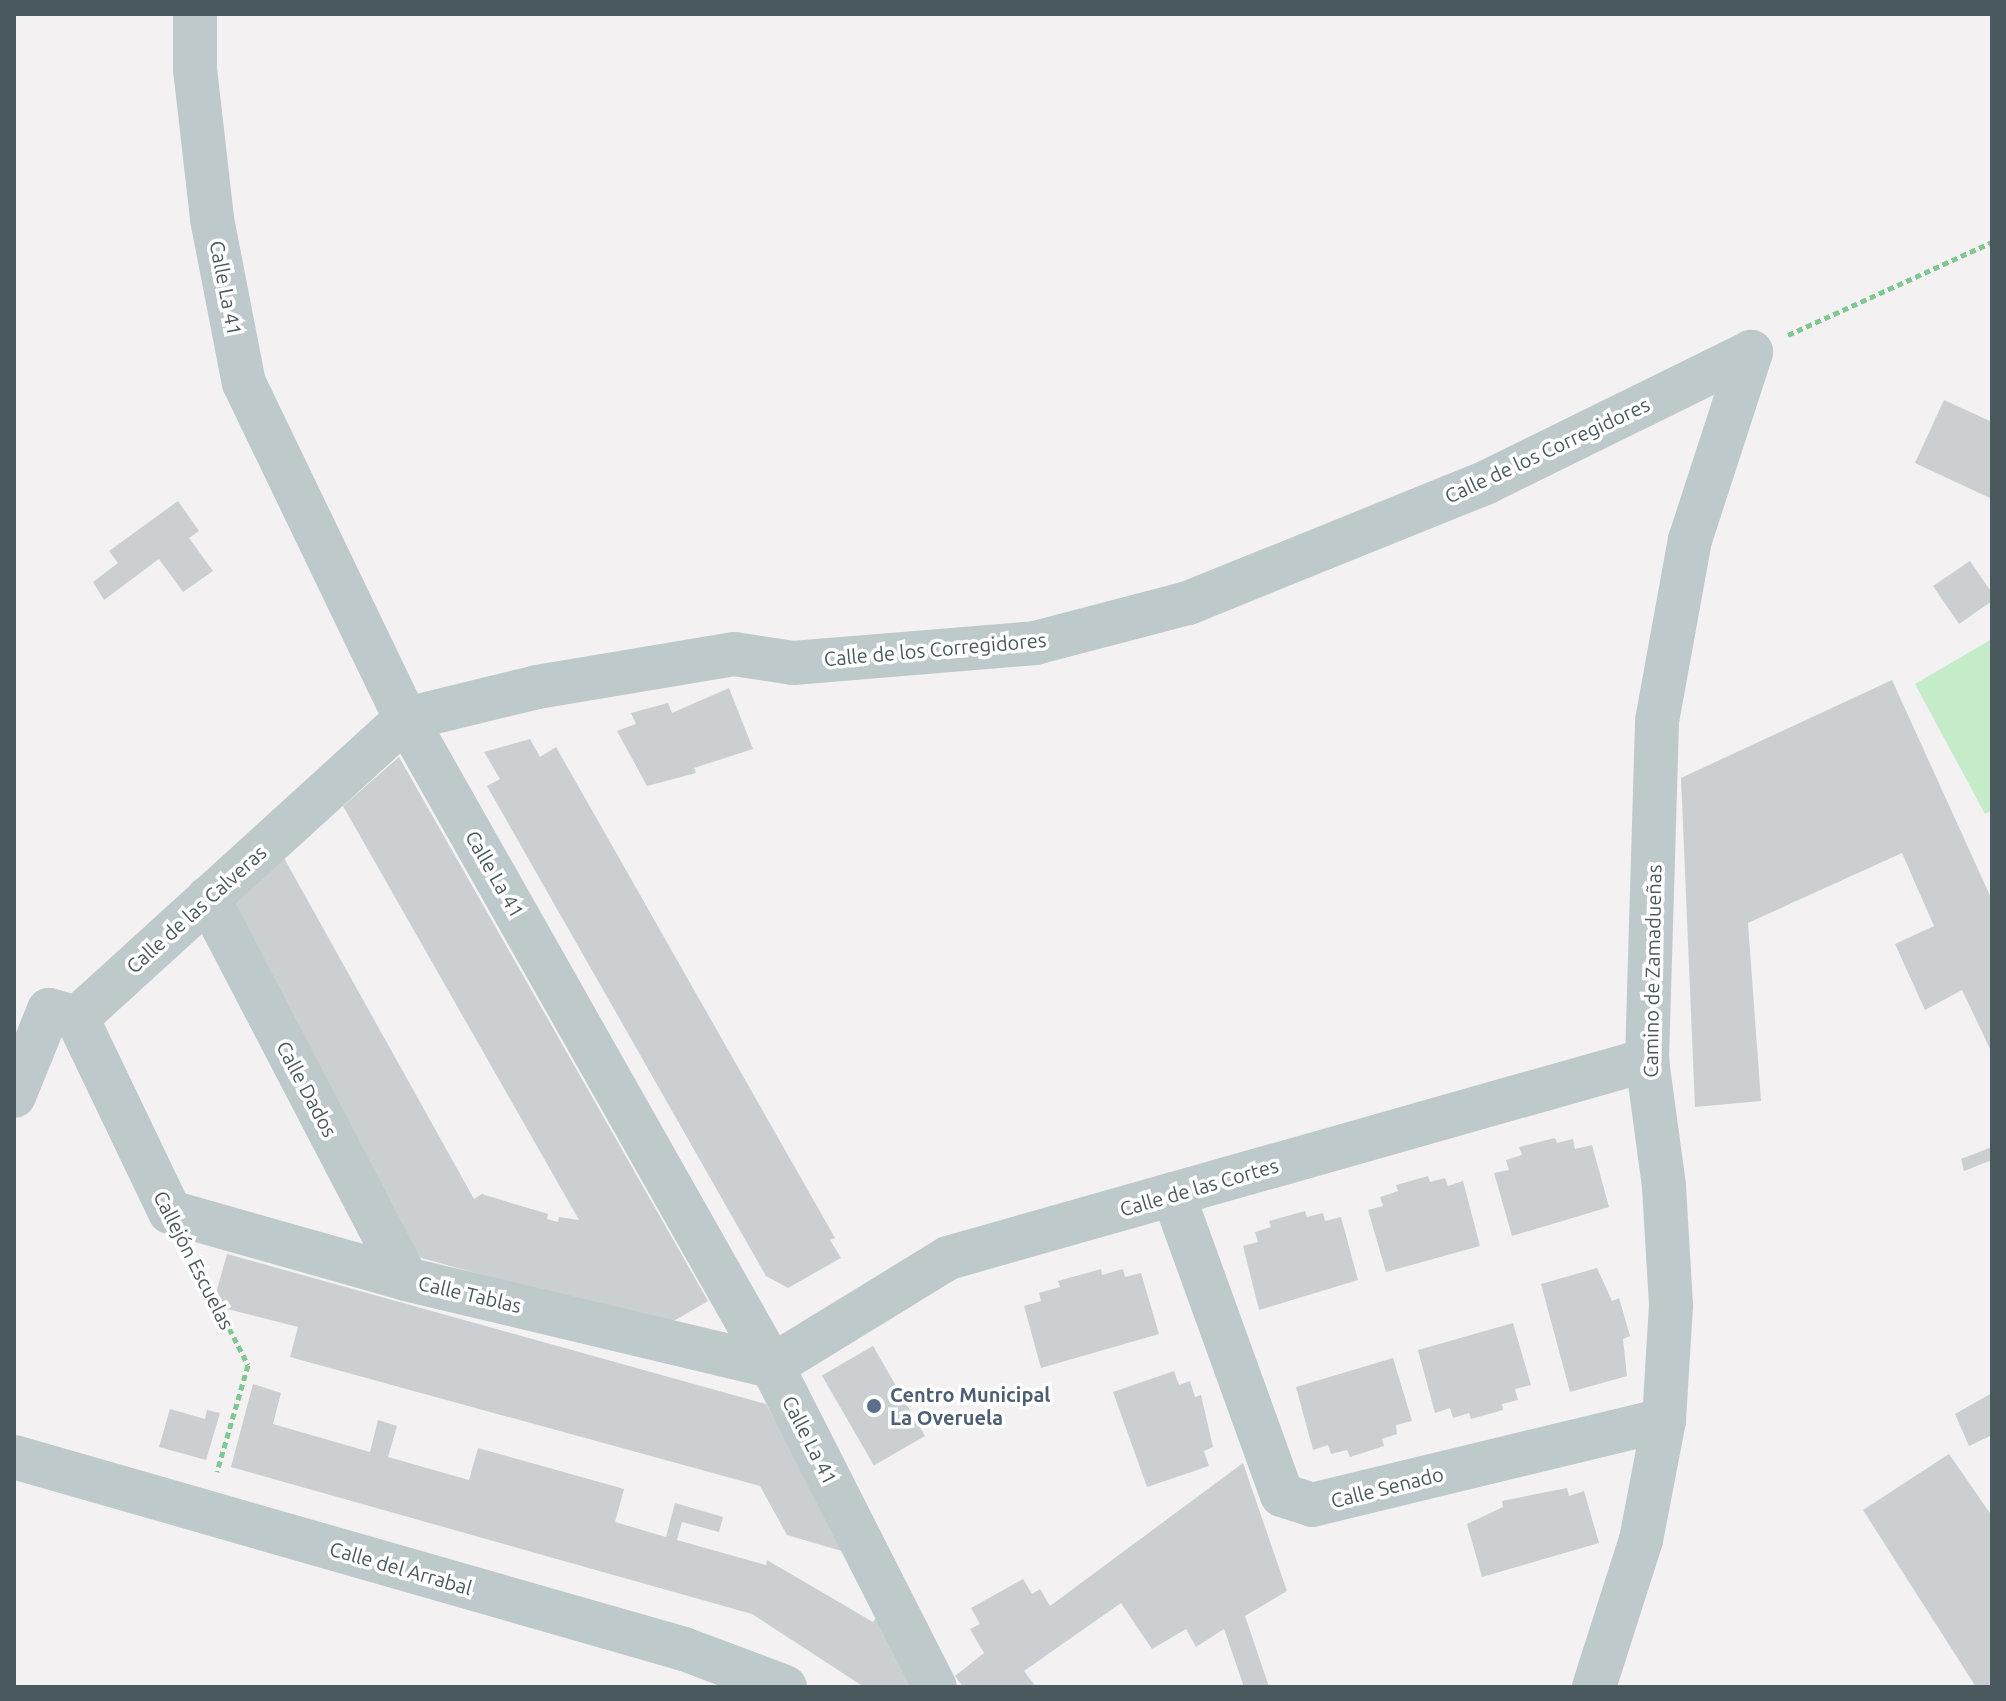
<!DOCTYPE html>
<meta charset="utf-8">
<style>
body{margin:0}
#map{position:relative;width:2006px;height:1701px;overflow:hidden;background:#f3f1f2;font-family:Ubuntu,sans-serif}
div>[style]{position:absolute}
.green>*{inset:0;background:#c4ecc9}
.building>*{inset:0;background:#cbcfd2;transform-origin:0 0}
.path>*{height:5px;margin-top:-2.5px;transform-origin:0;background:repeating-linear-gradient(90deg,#7fc890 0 6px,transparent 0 10px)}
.minor>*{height:44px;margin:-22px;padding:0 22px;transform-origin:22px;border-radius:22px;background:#bec9cc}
.dots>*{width:22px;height:22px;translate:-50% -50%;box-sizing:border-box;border:4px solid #fff;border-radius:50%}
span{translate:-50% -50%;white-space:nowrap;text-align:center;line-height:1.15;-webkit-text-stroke:7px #fff;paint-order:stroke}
.street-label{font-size:20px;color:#4a595d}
.service-label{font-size:20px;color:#4e5e75;font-weight:700}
.left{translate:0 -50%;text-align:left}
.frame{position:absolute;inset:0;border:16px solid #4a595d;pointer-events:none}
</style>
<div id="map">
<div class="green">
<i style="clip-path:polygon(1992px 639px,1992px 810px,1985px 814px,1915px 684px)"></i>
</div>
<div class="building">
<i style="clip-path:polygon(1944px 400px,1992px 422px,1992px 499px,1915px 463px)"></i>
<i style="clip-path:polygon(178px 501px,199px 531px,189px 538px,213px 571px,183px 592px,159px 559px,104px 600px,93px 582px,118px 563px,109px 551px)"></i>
<i style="clip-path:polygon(1970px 561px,1992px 593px,1992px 601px,1959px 624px,1933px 586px)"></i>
<i style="clip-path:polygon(1892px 680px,1992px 900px,1992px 1053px,1962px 990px,1925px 1010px,1895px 944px,1934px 926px,1902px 853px,1748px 923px,1761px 1101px,1695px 1107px,1681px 778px)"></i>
<i style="clip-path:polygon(729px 688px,753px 749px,694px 768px,696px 773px,647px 786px,617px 731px,636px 724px,631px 713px,668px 703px,672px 713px)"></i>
<i style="clip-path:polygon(530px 739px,540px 757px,556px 747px,835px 1238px,830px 1240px,841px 1258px,788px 1288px,766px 1276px,487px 786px,500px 779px,484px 752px)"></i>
<i style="clip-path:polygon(399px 757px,708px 1301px,665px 1326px,418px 1257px,226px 910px,284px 858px,474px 1199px,482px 1194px,548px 1214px,547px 1219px,558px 1222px,559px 1217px,579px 1220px,343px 806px)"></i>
<i style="clip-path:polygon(1555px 1138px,1557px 1143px,1573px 1139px,1575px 1149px,1592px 1145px,1609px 1207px,1512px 1236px,1494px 1173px,1509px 1170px,1506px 1160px,1522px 1155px,1519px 1147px)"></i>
<i style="clip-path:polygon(1992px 1147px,1992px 1160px,1964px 1171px,1961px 1159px)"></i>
<i style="clip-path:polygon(1428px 1176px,1430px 1182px,1445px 1178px,1448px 1186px,1463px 1181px,1480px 1246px,1386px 1272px,1368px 1210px,1383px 1206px,1380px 1197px,1398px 1191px,1396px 1185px)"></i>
<i style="clip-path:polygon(1305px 1211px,1307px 1217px,1323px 1213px,1325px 1221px,1341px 1217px,1358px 1280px,1259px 1310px,1243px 1246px,1258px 1242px,1255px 1232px,1271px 1227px,1269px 1221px)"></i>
<i style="clip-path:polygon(227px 1254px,766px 1404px,852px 1554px,787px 1535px,760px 1486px,290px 1357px,298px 1327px,223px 1308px,216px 1293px)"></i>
<i style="clip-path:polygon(1597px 1268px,1612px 1301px,1619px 1298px,1630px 1336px,1623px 1339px,1627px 1376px,1570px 1392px,1541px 1284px)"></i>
<i style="clip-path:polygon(1101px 1269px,1102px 1275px,1123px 1269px,1125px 1277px,1141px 1273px,1159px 1334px,1041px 1368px,1024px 1306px,1041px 1301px,1039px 1293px,1060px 1287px,1058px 1281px)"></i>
<i style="clip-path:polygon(1513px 1323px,1531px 1385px,1515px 1389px,1518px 1400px,1502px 1404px,1503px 1410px,1471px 1419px,1469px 1413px,1453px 1418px,1450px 1408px,1435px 1413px,1418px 1350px)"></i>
<i style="left:873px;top:1346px;width:104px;height:59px;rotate:60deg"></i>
<i style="clip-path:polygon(1393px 1358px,1412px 1421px,1396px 1425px,1397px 1434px,1382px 1439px,1384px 1446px,1350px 1457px,1347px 1450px,1331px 1454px,1328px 1445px,1313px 1450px,1296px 1387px)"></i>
<i style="clip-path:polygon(1174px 1371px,1179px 1385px,1190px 1381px,1195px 1397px,1201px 1395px,1213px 1447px,1204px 1451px,1209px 1466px,1147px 1487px,1113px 1392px)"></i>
<i style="clip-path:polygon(253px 1384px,281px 1393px,273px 1424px,370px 1452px,378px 1420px,397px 1426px,388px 1457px,469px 1480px,478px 1448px,578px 1476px,624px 1489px,615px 1522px,666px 1537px,675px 1503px,723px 1517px,719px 1532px,682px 1522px,677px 1540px,766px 1565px,767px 1560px,873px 1622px,883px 1607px,922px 1687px,864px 1687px,752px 1614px,231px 1467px)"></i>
<i style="clip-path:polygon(1992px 1393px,1992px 1435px,1969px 1446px,1955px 1414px)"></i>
<i style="clip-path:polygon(170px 1409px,205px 1419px,207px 1410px,220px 1413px,206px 1460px,159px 1447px)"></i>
<i style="clip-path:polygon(1949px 1454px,1992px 1516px,1992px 1687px,1976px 1687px,1863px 1510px)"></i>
<i style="clip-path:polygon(1243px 1463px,1287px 1591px,1245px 1616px,1269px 1687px,1244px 1687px,1224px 1629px,1196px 1647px,1186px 1629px,1152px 1649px,1121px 1603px,1024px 1671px,1036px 1687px,963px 1687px,955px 1676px,984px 1653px,970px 1629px,980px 1624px,971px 1608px,1023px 1579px,1032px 1594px,1040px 1589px,1050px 1606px)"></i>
<i style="clip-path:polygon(1567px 1488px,1569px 1496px,1584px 1491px,1599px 1543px,1482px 1577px,1467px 1524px,1503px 1507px,1502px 1501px)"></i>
</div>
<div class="path">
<i style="left:1788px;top:335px;width:224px;rotate:-24.5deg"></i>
<i style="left:197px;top:1266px;width:111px;rotate:62.7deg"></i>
<i style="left:248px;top:1365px;width:111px;rotate:106.2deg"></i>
</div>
<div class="minor">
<i style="left:195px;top:14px;width:55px;rotate:90deg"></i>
<i style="left:195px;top:69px;width:151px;rotate:83.5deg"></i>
<i style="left:212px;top:219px;width:167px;rotate:79deg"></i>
<i style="left:244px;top:383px;width:373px;rotate:64.3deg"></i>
<i style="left:406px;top:719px;width:743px;rotate:60.5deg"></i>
<i style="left:772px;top:1366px;width:360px;rotate:63.1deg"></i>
<i style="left:208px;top:898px;width:429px;rotate:62.5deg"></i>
<i style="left:77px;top:1018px;width:215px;rotate:64.4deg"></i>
<i style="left:170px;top:1212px;width:245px;rotate:15.8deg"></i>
<i style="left:406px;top:1279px;width:376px;rotate:13.4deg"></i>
<i style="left:772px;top:1366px;width:206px;rotate:-31.5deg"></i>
<i style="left:948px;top:1258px;width:727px;rotate:-15.82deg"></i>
<i style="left:14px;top:1096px;width:93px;rotate:-67.9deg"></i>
<i style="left:49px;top:1010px;width:29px;rotate:16deg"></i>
<i style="left:77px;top:1018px;width:445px;rotate:-42.3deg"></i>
<i style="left:406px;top:719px;width:135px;rotate:-13.7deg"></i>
<i style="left:537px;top:687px;width:200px;rotate:-9.5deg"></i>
<i style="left:734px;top:654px;width:60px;rotate:8.7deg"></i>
<i style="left:793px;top:663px;width:243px;rotate:-4.7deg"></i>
<i style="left:1035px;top:643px;width:158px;rotate:-14.7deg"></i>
<i style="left:1188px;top:603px;width:323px;rotate:-22deg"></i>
<i style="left:1487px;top:482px;width:294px;rotate:-26.2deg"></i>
<i style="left:1173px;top:1194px;width:320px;rotate:70.1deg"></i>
<i style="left:1282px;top:1495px;width:32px;rotate:18deg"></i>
<i style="left:1312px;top:1505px;width:362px;rotate:-13.6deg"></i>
<i style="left:14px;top:1457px;width:697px;rotate:15.99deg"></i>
<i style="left:684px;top:1649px;width:108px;rotate:20.6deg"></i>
<i style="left:1594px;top:1687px;width:154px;rotate:-72.3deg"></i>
<i style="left:1641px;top:1540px;width:122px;rotate:-79.1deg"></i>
<i style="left:1664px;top:1420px;width:115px;rotate:-86.5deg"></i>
<i style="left:1671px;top:1305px;width:119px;rotate:-93.4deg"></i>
<i style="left:1664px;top:1186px;width:127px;rotate:-97.7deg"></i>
<i style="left:1647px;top:1060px;width:339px;rotate:-88.3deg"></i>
<i style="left:1657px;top:721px;width:184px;rotate:-79.7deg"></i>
<i style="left:1690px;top:540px;width:198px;rotate:-72deg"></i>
</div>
<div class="dots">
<i style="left:874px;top:1406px;background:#5c6f8a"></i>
</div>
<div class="street-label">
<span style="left:226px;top:288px;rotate:79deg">Calle La 41</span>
<span style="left:1547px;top:450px;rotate:-25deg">Calle de los Corregidores</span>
<span style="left:935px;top:649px;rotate:-5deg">Calle de los Corregidores</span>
<span style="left:495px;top:874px;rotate:60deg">Calle La 41</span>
<span style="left:196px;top:909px;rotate:-42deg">Calle de las Calveras</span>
<span style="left:1652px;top:971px;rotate:-89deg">Camino de Zamadueñas</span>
<span style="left:307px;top:1089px;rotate:62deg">Calle Dados</span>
<span style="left:1199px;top:1187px;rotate:-16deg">Calle de las Cortes</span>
<span style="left:194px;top:1260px;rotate:63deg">Callejón Escuelas</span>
<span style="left:470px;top:1294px;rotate:13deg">Calle Tablas</span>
<span style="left:810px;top:1440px;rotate:63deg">Calle La 41</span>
<span style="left:1387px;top:1487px;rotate:-14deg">Calle Senado</span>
<span style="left:401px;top:1568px;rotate:16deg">Calle del Arrabal</span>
</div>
<div class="service-label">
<span class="left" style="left:890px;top:1406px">Centro Municipal<br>La Overuela</span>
</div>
<div class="frame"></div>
</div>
